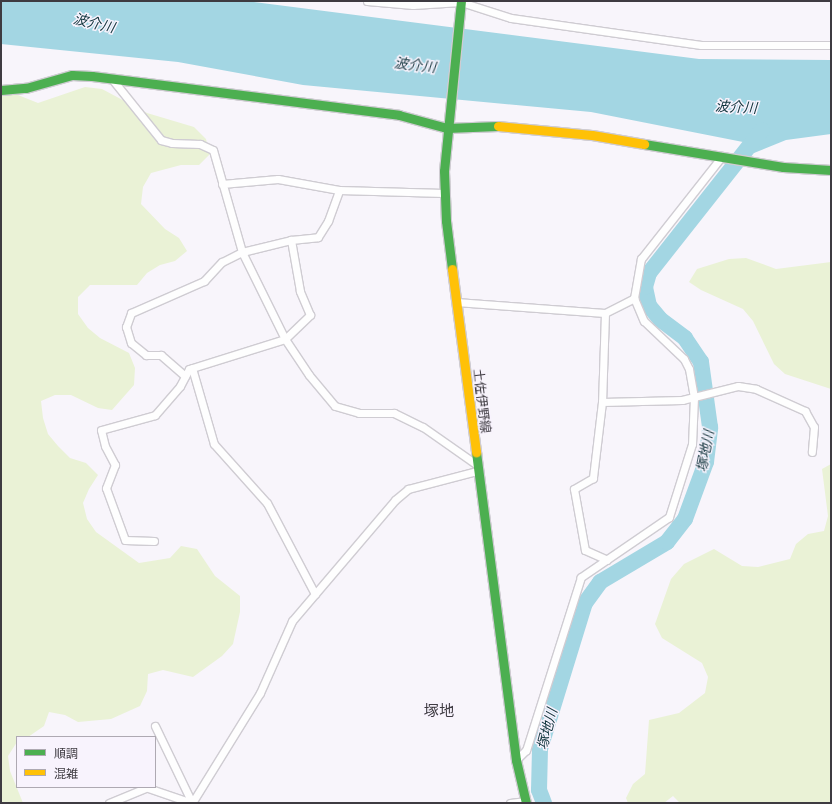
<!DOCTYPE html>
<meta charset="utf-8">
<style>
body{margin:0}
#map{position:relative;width:832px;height:804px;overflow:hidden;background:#f8f5fb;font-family:"PT Serif","Noto Sans JP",serif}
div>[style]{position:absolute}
.green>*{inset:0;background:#eaf2d6}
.water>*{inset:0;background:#a3d6e3}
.river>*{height:16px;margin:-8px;padding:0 8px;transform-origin:8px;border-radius:8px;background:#a3d6e3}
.roads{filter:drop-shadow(1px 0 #cfccd2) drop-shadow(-1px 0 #cfccd2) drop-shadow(0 1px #cfccd2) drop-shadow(0 -1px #cfccd2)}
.street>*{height:7px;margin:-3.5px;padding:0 3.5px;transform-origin:3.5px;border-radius:3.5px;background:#fefefe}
.fast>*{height:9px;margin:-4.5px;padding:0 4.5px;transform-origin:4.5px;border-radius:4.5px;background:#4caf50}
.slow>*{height:9px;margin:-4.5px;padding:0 4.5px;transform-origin:4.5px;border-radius:4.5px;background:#ffc107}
span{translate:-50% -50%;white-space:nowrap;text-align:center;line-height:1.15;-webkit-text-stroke:3px #f8f3fd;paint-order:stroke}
.street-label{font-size:13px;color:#3e3b41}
.water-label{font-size:14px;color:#10343c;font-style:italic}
.quarter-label{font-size:15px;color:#3e3b41}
.frame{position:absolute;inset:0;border:2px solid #3e3b41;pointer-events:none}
.legend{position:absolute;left:16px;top:736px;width:140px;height:52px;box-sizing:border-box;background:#f8f3fd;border:1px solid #aea9b2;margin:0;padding:5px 7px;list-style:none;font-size:12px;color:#3e3b41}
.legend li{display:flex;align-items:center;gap:8px;height:20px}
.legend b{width:20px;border:1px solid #aea9b2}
</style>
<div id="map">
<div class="green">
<i style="clip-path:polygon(85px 87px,102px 89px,147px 113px,194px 127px,206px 139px,210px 154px,199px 165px,181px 165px,151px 173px,143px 187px,141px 204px,165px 229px,179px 238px,187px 251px,175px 261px,160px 265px,147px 273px,137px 285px,90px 285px,78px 297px,78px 314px,88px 328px,100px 338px,129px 353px,135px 368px,134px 385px,112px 410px,98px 408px,71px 395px,55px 395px,41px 401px,43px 418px,48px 434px,58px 446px,70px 458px,86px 463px,98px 475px,89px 489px,83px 503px,87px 519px,96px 532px,139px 563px,170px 558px,181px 546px,197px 549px,215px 576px,240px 596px,240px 612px,233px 644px,222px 656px,193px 677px,163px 670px,148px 674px,147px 691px,140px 706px,111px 719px,78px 722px,65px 715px,49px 712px,44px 726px,28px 737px,17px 737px,17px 742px,8px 756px,10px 771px,23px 803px,1px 803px,1px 91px,8px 91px,38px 103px)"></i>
<i style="clip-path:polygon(746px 258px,776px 269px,831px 262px,831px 389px,785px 374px,774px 364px,753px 321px,743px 309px,701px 290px,689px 282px,697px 269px,729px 259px)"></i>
<i style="clip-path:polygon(831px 464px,831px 803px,680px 803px,673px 796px,664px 803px,628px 803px,626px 798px,633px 784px,645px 774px,649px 720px,679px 713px,705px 693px,708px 677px,702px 663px,662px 638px,655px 624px,671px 579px,684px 564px,714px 549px,742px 566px,758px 567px,790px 559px,796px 544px,808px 534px,824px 531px,828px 516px,822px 469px)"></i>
</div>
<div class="water">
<i style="clip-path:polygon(1px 1px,246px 1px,699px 59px,831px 60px,831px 134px,786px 140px,754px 153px,743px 142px,591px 112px,303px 85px,178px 62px,1px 44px)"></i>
</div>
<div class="river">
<i style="left:544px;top:803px;width:14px;rotate:-111deg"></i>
<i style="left:539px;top:790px;width:41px;rotate:-88.6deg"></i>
<i style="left:540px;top:749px;width:153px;rotate:-72.9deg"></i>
<i style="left:585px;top:603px;width:26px;rotate:-54deg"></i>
<i style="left:600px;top:582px;width:78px;rotate:-30.8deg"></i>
<i style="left:667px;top:542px;width:29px;rotate:-52deg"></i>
<i style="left:685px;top:519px;width:61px;rotate:-69.8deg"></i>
<i style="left:706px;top:462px;width:35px;rotate:-83deg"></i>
<i style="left:710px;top:427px;width:66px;rotate:-97.9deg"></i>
<i style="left:701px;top:362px;width:29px;rotate:-124deg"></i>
<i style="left:685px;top:338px;width:31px;rotate:-143deg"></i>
<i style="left:660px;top:319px;width:17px;rotate:-130deg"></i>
<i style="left:649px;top:306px;width:19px;rotate:-102deg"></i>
<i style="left:645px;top:287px;width:15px;rotate:-74deg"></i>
<i style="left:649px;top:273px;width:182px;rotate:-51.7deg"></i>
</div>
<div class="roads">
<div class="street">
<i style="left:367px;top:1px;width:46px;rotate:5deg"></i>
<i style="left:413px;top:5px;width:48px;rotate:-3.6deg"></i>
<i style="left:461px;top:2px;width:52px;rotate:17.7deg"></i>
<i style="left:511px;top:18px;width:192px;rotate:8.1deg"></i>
<i style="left:701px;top:45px;width:130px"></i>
<i style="left:112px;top:79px;width:78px;rotate:51.2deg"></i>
<i style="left:161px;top:140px;width:11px;rotate:15deg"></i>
<i style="left:172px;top:143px;width:28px;rotate:2deg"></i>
<i style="left:200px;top:144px;width:14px;rotate:25deg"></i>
<i style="left:213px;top:150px;width:106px;rotate:74.1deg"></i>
<i style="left:242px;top:252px;width:50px;rotate:-13.8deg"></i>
<i style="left:291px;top:240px;width:27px;rotate:-6deg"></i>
<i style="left:318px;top:237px;width:19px;rotate:-58deg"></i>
<i style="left:328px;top:221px;width:33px;rotate:-70deg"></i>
<i style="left:339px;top:190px;width:105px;rotate:1.6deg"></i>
<i style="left:222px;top:184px;width:56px;rotate:-5.1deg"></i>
<i style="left:278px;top:179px;width:62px;rotate:10.2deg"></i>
<i style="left:634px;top:298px;width:40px;rotate:-80deg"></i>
<i style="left:641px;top:259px;width:131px;rotate:-51.8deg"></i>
<i style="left:456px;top:302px;width:149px;rotate:4.2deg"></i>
<i style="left:605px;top:313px;width:33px;rotate:-27deg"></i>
<i style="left:634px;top:298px;width:25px;rotate:67deg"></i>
<i style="left:644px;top:321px;width:55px;rotate:43.5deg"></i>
<i style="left:684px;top:359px;width:11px;rotate:63deg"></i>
<i style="left:689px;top:369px;width:28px;rotate:80deg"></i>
<i style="left:694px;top:397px;width:47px;rotate:92.4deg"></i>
<i style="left:692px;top:444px;width:77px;rotate:107.5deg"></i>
<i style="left:669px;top:517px;width:107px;rotate:145.7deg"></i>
<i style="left:581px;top:577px;width:182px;rotate:107.6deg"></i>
<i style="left:526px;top:750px;width:14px;rotate:135deg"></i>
<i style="left:605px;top:313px;width:89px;rotate:91.9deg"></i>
<i style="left:602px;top:402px;width:80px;rotate:-1.4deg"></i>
<i style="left:682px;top:400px;width:58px;rotate:-14deg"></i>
<i style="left:738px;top:386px;width:18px;rotate:9deg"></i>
<i style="left:756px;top:389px;width:54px;rotate:24.2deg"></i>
<i style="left:805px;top:411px;width:18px;rotate:61deg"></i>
<i style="left:814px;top:427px;width:25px;rotate:95deg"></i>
<i style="left:192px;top:368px;width:79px;rotate:73.9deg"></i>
<i style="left:214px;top:444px;width:79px;rotate:48.1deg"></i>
<i style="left:267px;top:503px;width:103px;rotate:62.2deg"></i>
<i style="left:185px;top:376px;width:32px;rotate:-139deg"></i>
<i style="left:161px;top:355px;width:15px;rotate:180deg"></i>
<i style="left:146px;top:355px;width:19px;rotate:-141deg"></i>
<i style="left:131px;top:343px;width:17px;rotate:-107deg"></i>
<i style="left:126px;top:327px;width:15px;rotate:-70deg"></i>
<i style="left:131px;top:313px;width:80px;rotate:-23.7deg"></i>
<i style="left:204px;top:281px;width:26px;rotate:-47deg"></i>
<i style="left:222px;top:262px;width:22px;rotate:-27deg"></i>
<i style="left:242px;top:252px;width:97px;rotate:63.7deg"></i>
<i style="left:285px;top:339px;width:43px;rotate:56.3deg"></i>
<i style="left:309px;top:375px;width:40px;rotate:50deg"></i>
<i style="left:335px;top:406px;width:25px;rotate:16deg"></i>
<i style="left:359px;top:413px;width:35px"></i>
<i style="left:394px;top:413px;width:32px;rotate:26deg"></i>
<i style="left:423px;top:427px;width:66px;rotate:35.1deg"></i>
<i style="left:602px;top:402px;width:77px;rotate:96.8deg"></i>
<i style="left:593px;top:478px;width:22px;rotate:150deg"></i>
<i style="left:574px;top:489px;width:62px;rotate:79.8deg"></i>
<i style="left:585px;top:550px;width:24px;rotate:24deg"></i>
<i style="left:154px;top:541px;width:29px;rotate:-178deg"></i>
<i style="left:125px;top:540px;width:55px;rotate:-110.1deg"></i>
<i style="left:106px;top:488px;width:25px;rotate:-69deg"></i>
<i style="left:115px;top:465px;width:21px;rotate:-118deg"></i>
<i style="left:105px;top:446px;width:16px;rotate:-104deg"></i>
<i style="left:101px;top:430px;width:56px;rotate:-15.5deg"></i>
<i style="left:155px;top:415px;width:38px;rotate:-49deg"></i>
<i style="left:180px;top:386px;width:19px;rotate:-62deg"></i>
<i style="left:189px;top:369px;width:101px;rotate:-17.4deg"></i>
<i style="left:285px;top:339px;width:35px;rotate:-44deg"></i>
<i style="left:310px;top:315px;width:26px;rotate:-113deg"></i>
<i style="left:300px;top:291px;width:52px;rotate:-100deg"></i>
<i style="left:155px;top:726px;width:85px;rotate:64.3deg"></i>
<i style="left:148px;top:788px;width:46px;rotate:18.8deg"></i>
<i style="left:109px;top:803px;width:42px;rotate:-22.3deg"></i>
<i style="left:192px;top:803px;width:129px;rotate:-58.3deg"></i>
<i style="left:260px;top:693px;width:79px;rotate:-66deg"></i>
<i style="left:292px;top:621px;width:159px;rotate:-49.6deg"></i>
<i style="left:395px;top:500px;width:17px;rotate:-40deg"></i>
<i style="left:408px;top:489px;width:71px;rotate:-14.6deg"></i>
<i style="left:510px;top:803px;width:16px;rotate:-7deg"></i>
</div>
<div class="fast">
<i style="left:1px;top:90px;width:25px;rotate:-5deg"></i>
<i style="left:26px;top:88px;width:48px;rotate:-15.8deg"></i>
<i style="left:72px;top:75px;width:20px;rotate:3deg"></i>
<i style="left:92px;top:76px;width:309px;rotate:7.2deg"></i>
<i style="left:399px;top:115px;width:50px;rotate:15.2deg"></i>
<i style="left:447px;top:128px;width:51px;rotate:-2.2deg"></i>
<i style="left:644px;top:144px;width:141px;rotate:9.4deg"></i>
<i style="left:783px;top:167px;width:48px;rotate:3.6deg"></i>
<i style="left:452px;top:269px;width:48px;rotate:-97.1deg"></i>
<i style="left:446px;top:221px;width:50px;rotate:-92.3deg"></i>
<i style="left:444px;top:171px;width:171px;rotate:-84.3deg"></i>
<i style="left:476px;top:452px;width:311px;rotate:82.6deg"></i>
<i style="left:516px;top:760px;width:44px;rotate:76.9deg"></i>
</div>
<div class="slow">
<i style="left:498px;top:126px;width:94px;rotate:5.5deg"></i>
<i style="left:592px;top:135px;width:53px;rotate:9.8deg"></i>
<i style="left:452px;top:269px;width:185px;rotate:82.5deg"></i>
</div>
</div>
<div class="street-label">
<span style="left:482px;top:401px;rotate:83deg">土佐伊野線</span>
</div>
<div class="water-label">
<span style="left:94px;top:23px;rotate:13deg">波介川</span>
<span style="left:415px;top:65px;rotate:7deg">波介川</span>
<span style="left:736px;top:107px;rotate:3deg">波介川</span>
<span style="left:705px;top:451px;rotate:-79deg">塚地川</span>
<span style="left:547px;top:729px;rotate:-75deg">塚地川</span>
</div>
<div class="quarter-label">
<span style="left:439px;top:711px">塚地</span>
</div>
<div class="frame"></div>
<ul class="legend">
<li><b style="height:5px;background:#4caf50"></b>順調</li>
<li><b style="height:5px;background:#ffc107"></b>混雑</li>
</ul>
</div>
